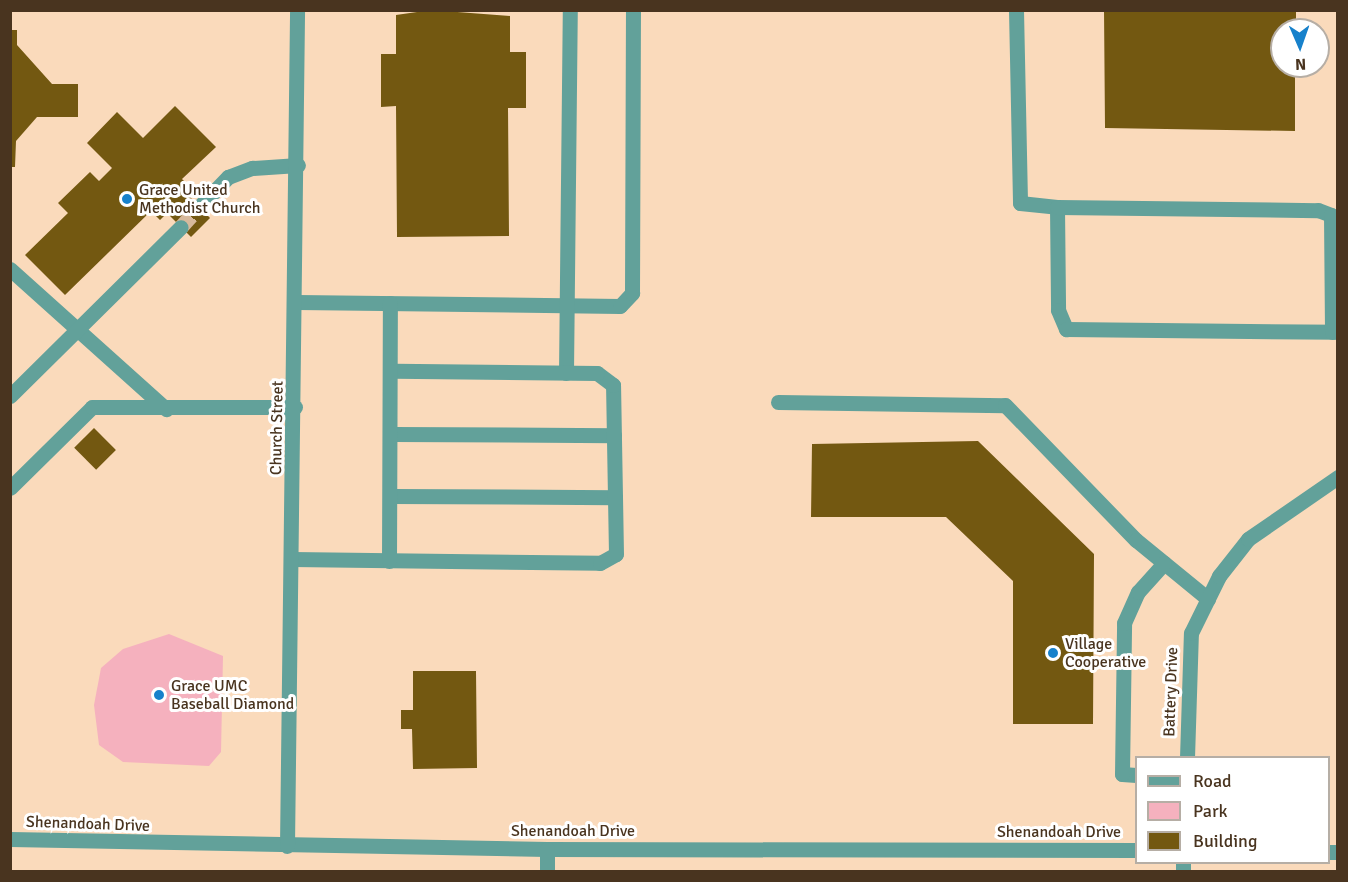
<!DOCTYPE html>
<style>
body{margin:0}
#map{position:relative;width:1348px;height:882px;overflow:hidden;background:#fadabb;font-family:Signika,sans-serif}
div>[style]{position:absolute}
.green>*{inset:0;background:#f5b1be}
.building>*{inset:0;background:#735811;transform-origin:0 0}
.minor-tunnel>*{height:15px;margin-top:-7.5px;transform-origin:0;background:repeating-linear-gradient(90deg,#d7b99c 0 15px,transparent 0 23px)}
.minor>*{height:15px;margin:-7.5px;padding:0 7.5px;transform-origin:7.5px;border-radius:7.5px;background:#62a19a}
.dots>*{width:16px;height:16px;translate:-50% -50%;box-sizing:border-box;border:3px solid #fff;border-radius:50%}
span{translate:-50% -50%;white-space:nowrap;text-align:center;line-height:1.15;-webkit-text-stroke:6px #fff;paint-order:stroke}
.poi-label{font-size:16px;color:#49341f}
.left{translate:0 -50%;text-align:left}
.street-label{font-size:16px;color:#49341f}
.frame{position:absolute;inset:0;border:12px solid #49341f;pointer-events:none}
.legend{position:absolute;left:1135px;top:756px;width:195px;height:108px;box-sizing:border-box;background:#fff;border:2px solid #b6aea5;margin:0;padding:8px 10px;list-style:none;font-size:18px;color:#49341f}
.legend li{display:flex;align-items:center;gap:12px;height:30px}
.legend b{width:30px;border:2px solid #b6aea5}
.north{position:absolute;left:1270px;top:18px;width:60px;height:60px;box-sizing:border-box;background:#fff;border:2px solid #b6aea5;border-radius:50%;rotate:178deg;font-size:16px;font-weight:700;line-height:24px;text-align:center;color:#49341f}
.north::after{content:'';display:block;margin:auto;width:21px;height:27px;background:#1781cb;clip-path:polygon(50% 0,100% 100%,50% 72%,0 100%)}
</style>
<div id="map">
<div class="green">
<i style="clip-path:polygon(169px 634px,223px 656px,221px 752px,209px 766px,123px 762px,99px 745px,94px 705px,101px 668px,123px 649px)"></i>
</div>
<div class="building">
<i style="clip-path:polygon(431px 10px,510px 16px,510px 52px,526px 52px,526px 108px,508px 108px,509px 236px,397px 237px,396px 106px,381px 107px,381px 54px,396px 54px,396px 15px)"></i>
<i style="clip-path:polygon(1104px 10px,1296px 10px,1296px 30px,1282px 30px,1282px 66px,1295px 66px,1295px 131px,1105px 128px)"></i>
<i style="clip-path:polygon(10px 30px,17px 30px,17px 45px,52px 84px,78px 84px,78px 117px,37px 117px,16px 141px,15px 167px,10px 167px)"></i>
<i style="clip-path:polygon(175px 106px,216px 147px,182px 179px,193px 190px,188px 195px,210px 218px,191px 237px,167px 213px,160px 220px,151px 211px,65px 295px,25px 255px,68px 213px,58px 203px,90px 172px,99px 181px,112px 168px,87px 143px,117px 112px,143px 138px)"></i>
<i style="left:94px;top:428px;width:31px;height:28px;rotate:45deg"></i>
<i style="clip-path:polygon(978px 441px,1094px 554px,1093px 724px,1013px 724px,1013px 581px,946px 517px,811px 517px,812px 444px)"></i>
<i style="clip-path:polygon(413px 671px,476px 671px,477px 768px,413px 769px,412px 729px,401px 729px,401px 710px,413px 710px)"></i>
</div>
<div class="minor-tunnel">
<i style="left:181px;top:227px;width:27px;rotate:-48deg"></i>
</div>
<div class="minor">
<i style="left:1016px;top:10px;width:193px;rotate:88.8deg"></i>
<i style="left:1020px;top:203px;width:37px;rotate:6deg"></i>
<i style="left:1057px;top:207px;width:103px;rotate:89.4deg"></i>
<i style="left:1058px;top:310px;width:21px;rotate:67deg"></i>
<i style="left:1066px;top:329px;width:272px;rotate:0.6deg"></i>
<i style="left:199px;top:207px;width:42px;rotate:-46deg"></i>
<i style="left:228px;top:177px;width:26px;rotate:-21deg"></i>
<i style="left:252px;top:168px;width:46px;rotate:-3.7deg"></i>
<i style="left:1057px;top:207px;width:261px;rotate:0.7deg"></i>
<i style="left:1318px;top:210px;width:14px;rotate:21deg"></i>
<i style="left:1331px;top:215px;width:117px;rotate:89.5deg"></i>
<i style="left:10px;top:269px;width:210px;rotate:41.9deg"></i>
<i style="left:297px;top:302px;width:323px;rotate:0.7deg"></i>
<i style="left:620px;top:306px;width:18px;rotate:-47deg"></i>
<i style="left:632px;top:293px;width:283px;rotate:-89.8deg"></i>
<i style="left:566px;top:373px;width:363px;rotate:-89.4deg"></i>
<i style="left:10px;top:396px;width:240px;rotate:-44.7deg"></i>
<i style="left:778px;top:402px;width:227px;rotate:0.8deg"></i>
<i style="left:1005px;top:405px;width:188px;rotate:45.9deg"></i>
<i style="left:1136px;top:540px;width:93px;rotate:39.3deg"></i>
<i style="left:393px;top:434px;width:221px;rotate:0.3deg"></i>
<i style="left:10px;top:488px;width:115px;rotate:-44.6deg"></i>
<i style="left:92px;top:407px;width:203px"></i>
<i style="left:391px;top:496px;width:224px;rotate:0.3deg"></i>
<i style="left:292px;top:559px;width:308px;rotate:0.7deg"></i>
<i style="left:600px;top:563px;width:18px;rotate:-29deg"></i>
<i style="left:616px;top:554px;width:169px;rotate:-91deg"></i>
<i style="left:613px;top:385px;width:20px;rotate:-143deg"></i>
<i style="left:597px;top:373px;width:203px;rotate:-179.4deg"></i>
<i style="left:389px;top:561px;width:258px;rotate:-89.8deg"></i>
<i style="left:1187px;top:758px;width:125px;rotate:-88.2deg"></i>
<i style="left:1191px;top:633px;width:64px;rotate:-63.8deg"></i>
<i style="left:1219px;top:576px;width:47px;rotate:-51.9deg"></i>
<i style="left:1248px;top:539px;width:109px;rotate:-34.6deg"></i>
<i style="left:1136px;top:775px;width:14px;rotate:-176deg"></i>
<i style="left:1122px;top:774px;width:151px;rotate:-89.2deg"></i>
<i style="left:1124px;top:623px;width:34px;rotate:-66deg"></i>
<i style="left:1138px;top:592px;width:39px;rotate:-48deg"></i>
<i style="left:10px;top:839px;width:537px;rotate:1.07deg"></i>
<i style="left:547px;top:849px;width:589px;rotate:0.1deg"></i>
<i style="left:287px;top:846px;width:836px;rotate:-89.31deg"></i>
<i style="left:1328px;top:852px;width:10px"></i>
<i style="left:547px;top:872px;width:23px;rotate:-90deg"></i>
<i style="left:1183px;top:872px;width:10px;rotate:-90deg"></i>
</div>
<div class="dots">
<i style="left:127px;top:199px;background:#1781cb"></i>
<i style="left:1053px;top:653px;background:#1781cb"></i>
<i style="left:159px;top:695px;background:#1781cb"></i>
</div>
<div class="poi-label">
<span class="left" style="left:139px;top:199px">Grace United<br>Methodist Church</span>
<span class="left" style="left:1065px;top:653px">Village<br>Cooperative</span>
<span class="left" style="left:171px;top:695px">Grace UMC<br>Baseball Diamond</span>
</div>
<div class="street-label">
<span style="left:277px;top:428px;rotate:-89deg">Church Street</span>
<span style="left:1171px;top:692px;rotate:-88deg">Battery Drive</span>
<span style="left:88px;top:824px;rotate:2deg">Shenandoah Drive</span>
<span style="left:573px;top:831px">Shenandoah Drive</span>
<span style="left:1059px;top:832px">Shenandoah Drive</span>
</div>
<div class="frame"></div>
<ul class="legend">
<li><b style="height:8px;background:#62a19a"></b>Road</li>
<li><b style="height:16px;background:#f5b1be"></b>Park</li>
<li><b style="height:16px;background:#735811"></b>Building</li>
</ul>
<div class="north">N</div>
</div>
